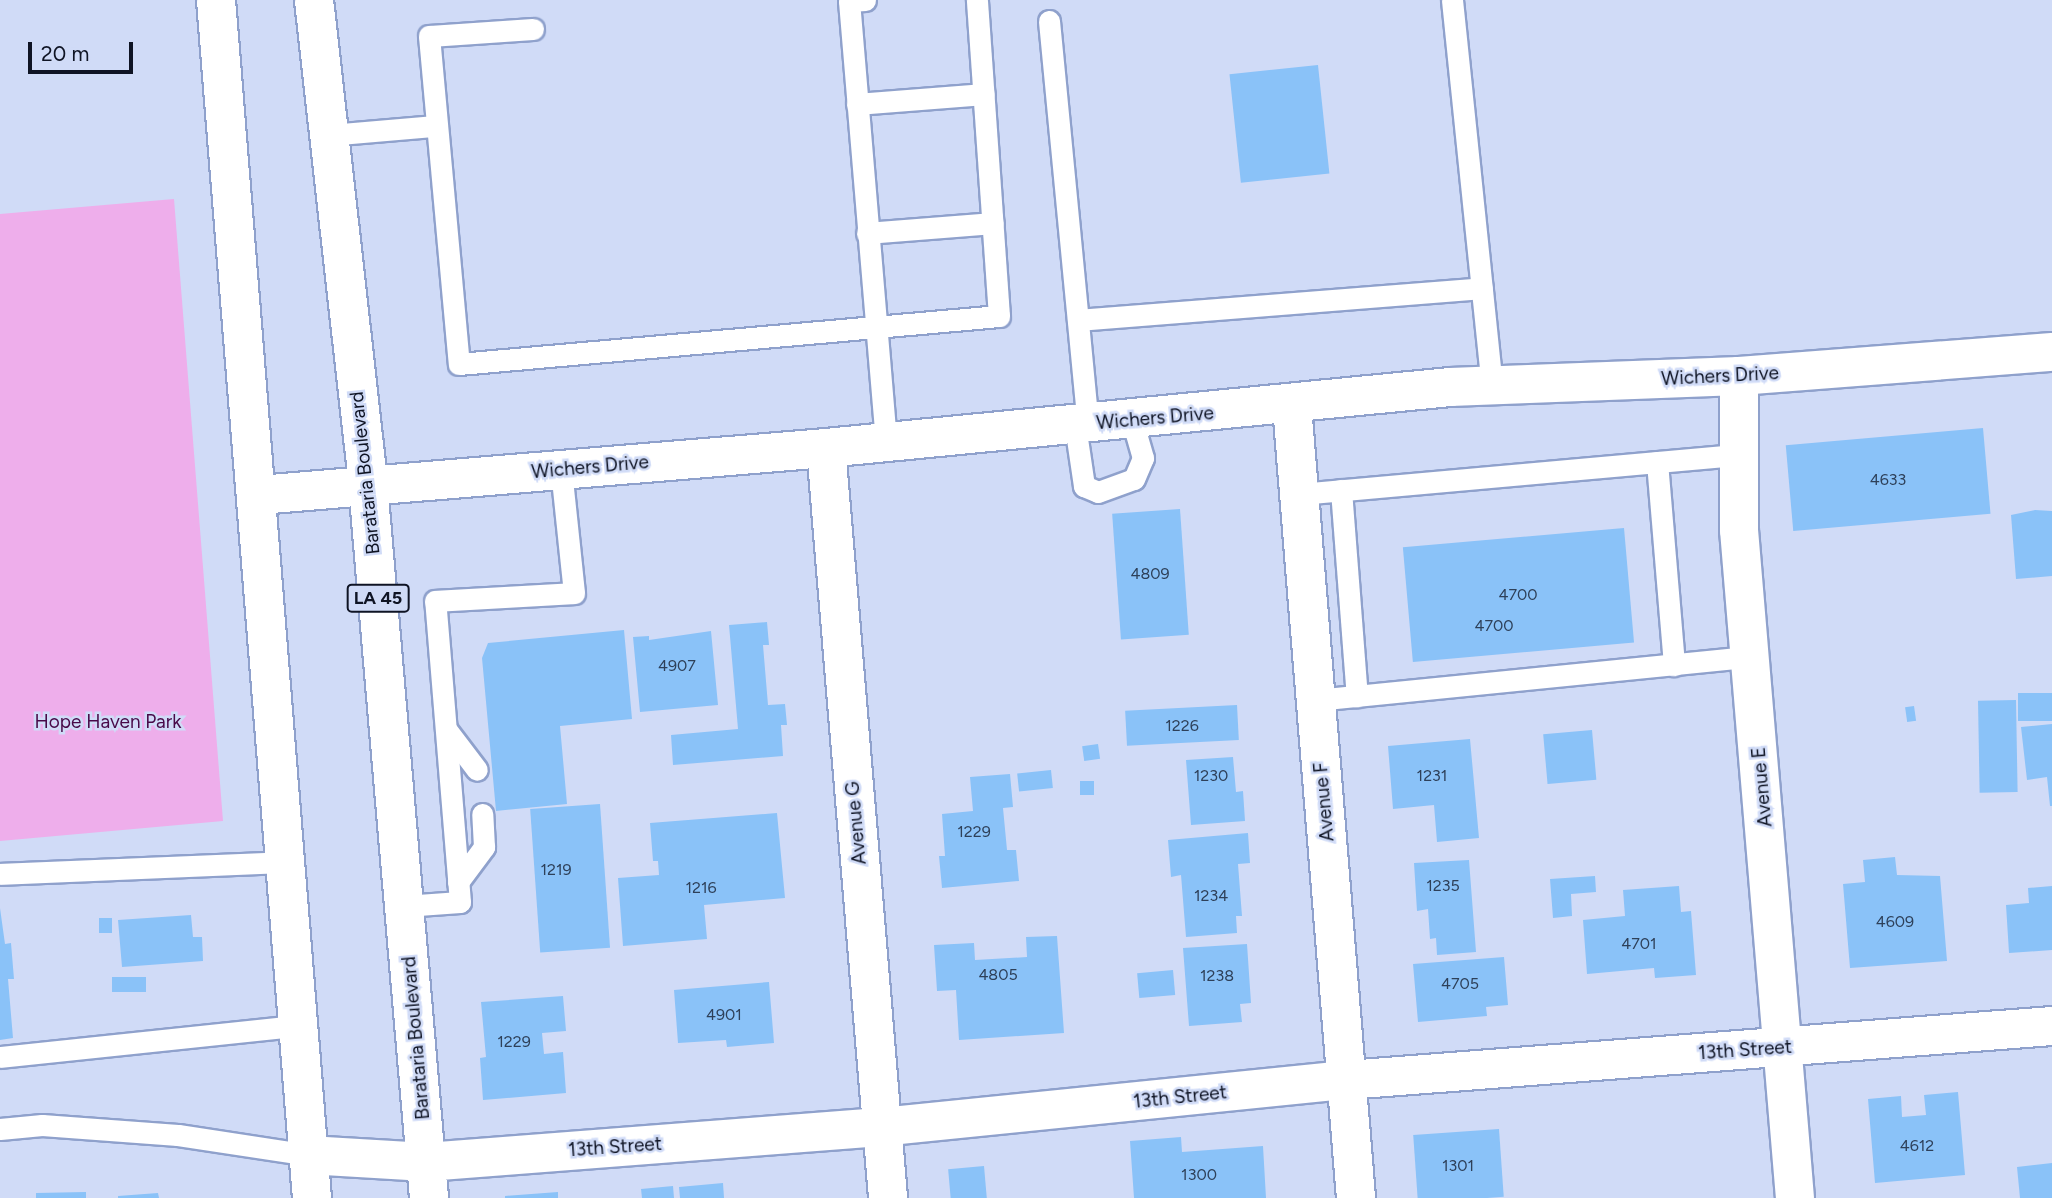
<!DOCTYPE html>
<style>
body{margin:0}
#map{position:relative;width:2052px;height:1198px;overflow:hidden;background:#d0dbf7;font-family:Figtree,sans-serif}
div>[style]{position:absolute}
.green>*{inset:0;background:#eeaeeb}
.building>*{inset:0;background:#8ac2f8;transform-origin:0 0}
.roads{filter:drop-shadow(2px 0 #8fa1cc) drop-shadow(-2px 0 #8fa1cc) drop-shadow(0 2px #8fa1cc) drop-shadow(0 -2px #8fa1cc)}
.service>*{height:21px;margin:-10.5px;padding:0 10.5px;transform-origin:10.5px;border-radius:10.5px;background:#fff}
.minor>*{height:38px;margin:-19px;padding:0 19px;transform-origin:19px;border-radius:19px;background:#fff}
.tertiary>*{height:38px;margin:-19px;padding:0 19px;transform-origin:19px;border-radius:19px;background:#fff}
.primary>*{height:38px;margin:-19px;padding:0 19px;transform-origin:19px;border-radius:19px;background:#fff}
span{translate:-50% -50%;white-space:nowrap;text-align:center;line-height:1.15;-webkit-text-stroke:5px #d0dbf7;paint-order:stroke}
.number-label{font-size:16px;color:#2e4059}
.number-label span{-webkit-text-stroke-width:0}
.shield-label span{padding:2px 5px;background:#d0dbf7;border:2px solid;border-radius:5px;-webkit-text-stroke-width:0}
.shield-label{font-size:18px;color:#0f1424;font-weight:700}
.street-label{font-size:19px;color:#0f1424}
.park-label{font-size:19px;color:#480948}
.scale{position:absolute;left:28px;top:42px;width:105px;height:32px;box-sizing:border-box;border:4px solid #0f1424;border-top:0;padding-left:9px;font-size:21px;line-height:24px;white-space:nowrap;color:#0f1424;-webkit-text-stroke:5px #d0dbf7;paint-order:stroke}
</style>
<div id="map">
<div class="green">
<i style="clip-path:polygon(174px 199px,223px 821px,0 841px,0 214px)"></i>
</div>
<div class="building">
<i style="left:1318px;top:65px;width:109px;height:89px;rotate:84deg"></i>
<i style="left:1983px;top:428px;width:86px;height:198px;rotate:85deg"></i>
<i style="left:1180px;top:509px;width:126px;height:68px;rotate:86deg"></i>
<i style="clip-path:polygon(2035px 510px,2052px 511px,2052px 576px,2016px 579px,2011px 515px)"></i>
<i style="left:1624px;top:528px;width:115px;height:222px;rotate:85deg"></i>
<i style="clip-path:polygon(767px 622px,769px 645px,763px 645px,768px 705px,785px 704px,787px 725px,781px 725px,783px 756px,673px 765px,671px 735px,738px 729px,729px 625px)"></i>
<i style="clip-path:polygon(624px 630px,632px 719px,560px 726px,567px 804px,496px 811px,482px 658px,488px 643px)"></i>
<i style="clip-path:polygon(711px 631px,718px 705px,640px 712px,633px 637px,649px 636px,649px 640px)"></i>
<i style="left:2052px;top:693px;width:28px;height:34px;rotate:90deg"></i>
<i style="left:2016px;top:700px;width:92px;height:38px;rotate:89deg"></i>
<i style="left:1237px;top:705px;width:35px;height:112px;rotate:87deg"></i>
<i style="left:1914px;top:706px;width:15px;height:9px;rotate:82deg"></i>
<i style="clip-path:polygon(2052px 724px,2052px 806px,2050px 806px,2047px 777px,2027px 780px,2021px 727px)"></i>
<i style="left:1592px;top:730px;width:50px;height:49px;rotate:85deg"></i>
<i style="clip-path:polygon(1470px 739px,1479px 838px,1437px 842px,1434px 805px,1393px 809px,1388px 746px)"></i>
<i style="left:1098px;top:744px;width:15px;height:16px;rotate:82deg"></i>
<i style="clip-path:polygon(1233px 757px,1236px 792px,1243px 791px,1245px 821px,1191px 825px,1186px 760px)"></i>
<i style="left:1051px;top:770px;width:18px;height:34px;rotate:84deg"></i>
<i style="clip-path:polygon(1010px 774px,1013px 807px,1003px 808px,1007px 850px,1016px 850px,1019px 881px,942px 888px,939px 856px,945px 856px,942px 814px,973px 811px,970px 777px)"></i>
<i style="left:1080px;top:781px;width:14px;height:14px"></i>
<i style="left:600px;top:804px;width:144px;height:70px;rotate:86deg"></i>
<i style="clip-path:polygon(777px 813px,785px 898px,704px 905px,707px 939px,623px 946px,618px 878px,659px 875px,658px 861px,653px 861px,650px 823px)"></i>
<i style="clip-path:polygon(1248px 833px,1250px 863px,1238px 864px,1242px 916px,1236px 916px,1237px 933px,1186px 937px,1181px 875px,1171px 877px,1168px 840px)"></i>
<i style="clip-path:polygon(1895px 857px,1897px 875px,1940px 876px,1947px 961px,1850px 968px,1843px 884px,1865px 882px,1863px 860px)"></i>
<i style="clip-path:polygon(1469px 860px,1476px 952px,1437px 955px,1436px 938px,1430px 939px,1428px 909px,1417px 911px,1414px 863px)"></i>
<i style="clip-path:polygon(1595px 876px,1596px 892px,1571px 894px,1572px 916px,1553px 918px,1550px 879px)"></i>
<i style="clip-path:polygon(1679px 886px,1681px 912px,1691px 911px,1696px 975px,1655px 978px,1654px 968px,1587px 974px,1583px 920px,1625px 916px,1623px 890px)"></i>
<i style="clip-path:polygon(2052px 886px,2052px 950px,2009px 953px,2006px 905px,2029px 903px,2028px 888px)"></i>
<i style="clip-path:polygon(0 908px,5px 944px,11px 943px,14px 979px,8px 979px,13px 1038px,0 1040px)"></i>
<i style="clip-path:polygon(191px 915px,193px 937px,202px 937px,203px 961px,122px 967px,118px 920px)"></i>
<i style="left:99px;top:918px;width:13px;height:15px"></i>
<i style="clip-path:polygon(1057px 936px,1064px 1033px,959px 1040px,956px 990px,937px 991px,934px 945px,974px 943px,975px 960px,1027px 957px,1026px 937px)"></i>
<i style="clip-path:polygon(1247px 944px,1251px 1003px,1240px 1004px,1242px 1022px,1189px 1026px,1183px 948px)"></i>
<i style="clip-path:polygon(1504px 957px,1508px 1005px,1486px 1007px,1487px 1016px,1418px 1022px,1413px 964px)"></i>
<i style="left:1173px;top:970px;width:25px;height:36px;rotate:85deg"></i>
<i style="left:146px;top:977px;width:15px;height:34px;rotate:90deg"></i>
<i style="clip-path:polygon(769px 982px,774px 1043px,727px 1047px,726px 1040px,678px 1043px,674px 990px)"></i>
<i style="clip-path:polygon(563px 996px,566px 1031px,542px 1033px,544px 1054px,563px 1052px,566px 1093px,483px 1100px,480px 1058px,486px 1057px,481px 1002px)"></i>
<i style="clip-path:polygon(1958px 1092px,1965px 1175px,1875px 1183px,1868px 1099px,1901px 1096px,1902px 1117px,1926px 1115px,1924px 1095px)"></i>
<i style="left:1499px;top:1129px;width:68px;height:86px;rotate:86deg"></i>
<i style="clip-path:polygon(1181px 1137px,1182px 1152px,1263px 1146px,1266px 1198px,1134px 1198px,1130px 1141px)"></i>
<i style="clip-path:polygon(2052px 1163px,2052px 1198px,2020px 1198px,2017px 1167px)"></i>
<i style="left:984px;top:1166px;width:32px;height:36px;rotate:85deg"></i>
<i style="clip-path:polygon(723px 1183px,724px 1198px,680px 1198px,679px 1187px)"></i>
<i style="clip-path:polygon(673px 1186px,674px 1198px,642px 1198px,641px 1189px)"></i>
<i style="clip-path:polygon(86px 1192px,86px 1198px,36px 1198px,36px 1193px)"></i>
<i style="clip-path:polygon(558px 1192px,558px 1198px,505px 1198px,505px 1196px)"></i>
<i style="clip-path:polygon(158px 1193px,159px 1198px,118px 1198px,118px 1196px)"></i>
</div>
<div class="roads">
<div class="service">
<i style="left:865px;top:0;width:16px;rotate:176deg"></i>
<i style="left:849px;top:1px;width:443px;rotate:85.2deg"></i>
<i style="left:1452px;top:0;width:388px;rotate:84.1deg"></i>
<i style="left:1049px;top:21px;width:405px;rotate:84.5deg"></i>
<i style="left:533px;top:29px;width:104px;rotate:176.1deg"></i>
<i style="left:429px;top:36px;width:329px;rotate:84.8deg"></i>
<i style="left:459px;top:364px;width:542px;rotate:-5.08deg"></i>
<i style="left:999px;top:316px;width:317px;rotate:-94deg"></i>
<i style="left:857px;top:104px;width:127px;rotate:-4.5deg"></i>
<i style="left:329px;top:135px;width:105px;rotate:-4.9deg"></i>
<i style="left:867px;top:233px;width:126px;rotate:-4.5deg"></i>
<i style="left:1078px;top:320px;width:405px;rotate:-4.5deg"></i>
<i style="left:1075px;top:425px;width:62px;rotate:81.6deg"></i>
<i style="left:1084px;top:486px;width:15px;rotate:23deg"></i>
<i style="left:1098px;top:492px;width:38px;rotate:-20deg"></i>
<i style="left:1134px;top:479px;width:23px;rotate:-67deg"></i>
<i style="left:1143px;top:458px;width:40px;rotate:-106deg"></i>
<i style="left:1657px;top:462px;width:204px;rotate:85.2deg"></i>
<i style="left:1341px;top:490px;width:207px;rotate:85.6deg"></i>
<i style="left:1299px;top:494px;width:442px;rotate:-5.1deg"></i>
<i style="left:1316px;top:700px;width:436px;rotate:-5.7deg"></i>
<i style="left:446px;top:729px;width:51px;rotate:52.9deg"></i>
<i style="left:0;top:874px;width:285px;rotate:-2.4deg"></i>
<i style="left:458px;top:882px;width:44px;rotate:-53.4deg"></i>
<i style="left:484px;top:847px;width:33px;rotate:-93deg"></i>
<i style="left:404px;top:906px;width:56px;rotate:-4.1deg"></i>
<i style="left:460px;top:902px;width:302px;rotate:-94.7deg"></i>
<i style="left:435px;top:601px;width:139px;rotate:-3.3deg"></i>
<i style="left:574px;top:593px;width:125px;rotate:-96deg"></i>
<i style="left:0;top:1057px;width:299px;rotate:-6deg"></i>
<i style="left:0;top:1129px;width:42px;rotate:-5.4deg"></i>
<i style="left:42px;top:1125px;width:136px;rotate:4.2deg"></i>
<i style="left:178px;top:1135px;width:132px;rotate:8.7deg"></i>
</div>
<div class="minor">
<i style="left:1739px;top:376px;width:154px;rotate:90deg"></i>
<i style="left:1739px;top:530px;width:670px;rotate:85.21deg"></i>
<i style="left:1292px;top:406px;width:795px;rotate:85.38deg"></i>
<i style="left:826px;top:448px;width:753px;rotate:85.27deg"></i>
<i style="left:308px;top:1155px;width:118px;rotate:3.4deg"></i>
<i style="left:426px;top:1162px;width:456px;rotate:-4.4deg"></i>
<i style="left:881px;top:1127px;width:468px;rotate:-5.8deg"></i>
<i style="left:1347px;top:1080px;width:707px;rotate:-4.38deg"></i>
</div>
<div class="tertiary">
<i style="left:259px;top:495px;width:569px;rotate:-4.74deg"></i>
<i style="left:826px;top:448px;width:627px;rotate:-5.58deg"></i>
<i style="left:1450px;top:387px;width:289px;rotate:-2.2deg"></i>
<i style="left:1739px;top:376px;width:314px;rotate:-4.4deg"></i>
</div>
<div class="primary">
<i style="left:216px;top:0;width:1202px;rotate:85.42deg"></i>
<i style="left:314px;top:0;width:488px;rotate:83.6deg"></i>
<i style="left:368px;top:485px;width:716px;rotate:85.11deg"></i>
</div>
</div>
<div class="number-label">
<span style="left:1888px;top:480px">4633</span>
<span style="left:1150px;top:574px">4809</span>
<span style="left:1518px;top:595px">4700</span>
<span style="left:1494px;top:626px">4700</span>
<span style="left:677px;top:666px">4907</span>
<span style="left:1182px;top:726px">1226</span>
<span style="left:1211px;top:776px">1230</span>
<span style="left:1432px;top:776px">1231</span>
<span style="left:974px;top:832px">1229</span>
<span style="left:556px;top:870px">1219</span>
<span style="left:1443px;top:886px">1235</span>
<span style="left:701px;top:888px">1216</span>
<span style="left:1211px;top:896px">1234</span>
<span style="left:1895px;top:922px">4609</span>
<span style="left:1639px;top:944px">4701</span>
<span style="left:998px;top:975px">4805</span>
<span style="left:1217px;top:976px">1238</span>
<span style="left:1460px;top:984px">4705</span>
<span style="left:724px;top:1015px">4901</span>
<span style="left:514px;top:1042px">1229</span>
<span style="left:1917px;top:1146px">4612</span>
<span style="left:1458px;top:1166px">1301</span>
<span style="left:1199px;top:1175px">1300</span>
</div>
<div class="shield-label">
<span style="left:378px;top:598px">LA 45</span>
</div>
<div class="street-label">
<span style="left:1720px;top:376px;rotate:-3deg">Wichers Drive</span>
<span style="left:1155px;top:418px;rotate:-5deg">Wichers Drive</span>
<span style="left:590px;top:467px;rotate:-5deg">Wichers Drive</span>
<span style="left:365px;top:473px;rotate:-96deg">Barataria Boulevard</span>
<span style="left:1762px;top:787px;rotate:-95deg">Avenue E</span>
<span style="left:1324px;top:802px;rotate:-95deg">Avenue F</span>
<span style="left:856px;top:823px;rotate:-95deg">Avenue G</span>
<span style="left:416px;top:1038px;rotate:-95deg">Barataria Boulevard</span>
<span style="left:1745px;top:1050px;rotate:-4deg">13th Street</span>
<span style="left:1180px;top:1097px;rotate:-6deg">13th Street</span>
<span style="left:615px;top:1147px;rotate:-4deg">13th Street</span>
</div>
<div class="park-label">
<span style="left:108px;top:722px">Hope Haven Park</span>
</div>
<div class="scale">20 m</div>
</div>
